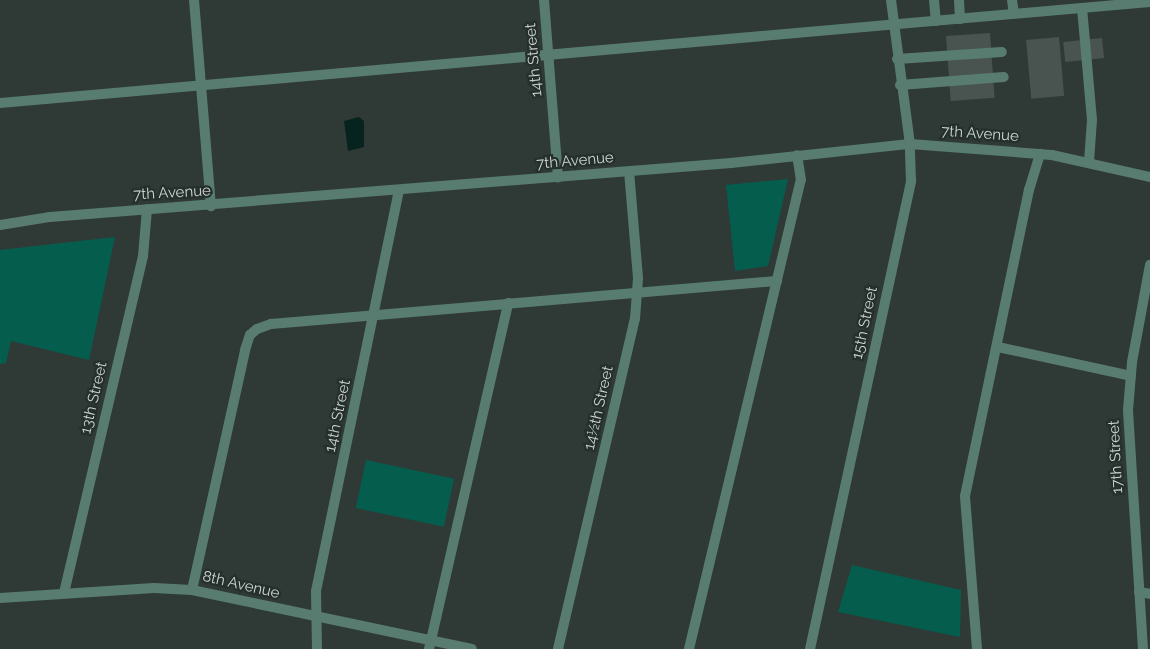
<!DOCTYPE html>
<meta charset="utf-8">
<style>
body{margin:0}
#map{position:relative;width:1150px;height:649px;overflow:hidden;background:#2f3a37;font-family:Raleway,sans-serif}
div>[style]{position:absolute}
.green>*{inset:0;background:#055e4d;transform-origin:0 0}
.water>*{inset:0;background:#06241d}
.building>*{inset:0;background:#495451;transform-origin:0 0}
.service>*{height:10px;margin:-5px;padding:0 5px;transform-origin:5px;border-radius:5px;background:#597c71}
.minor>*{height:10px;margin:-5px;padding:0 5px;transform-origin:5px;border-radius:5px;background:#597c71}
.tertiary>*{height:10px;margin:-5px;padding:0 5px;transform-origin:5px;border-radius:5px;background:#597c71}
span{translate:-50% -50%;white-space:nowrap;text-align:center;line-height:1.15;-webkit-text-stroke:4.5px #25302d;paint-order:stroke}
.street-label{font-size:15px;color:#ced5d3}
</style>
<div id="map">
<div class="green">
<i style="clip-path:polygon(788px 179px,768px 266px,735px 271px,726px 185px)"></i>
<i style="clip-path:polygon(115px 237px,89px 360px,11px 341px,6px 363px,0 364px,0 250px)"></i>
<i style="left:366px;top:460px;width:90px;height:49px;rotate:12deg"></i>
<i style="clip-path:polygon(852px 565px,961px 590px,960px 637px,838px 612px)"></i>
</div>
<div class="water">
<i style="clip-path:polygon(359px 117px,364px 121px,364px 147px,348px 151px,344px 121px)"></i>
</div>
<div class="building">
<i style="left:990px;top:33px;width:65px;height:44px;rotate:86deg"></i>
<i style="left:1059px;top:37px;width:59px;height:33px;rotate:85deg"></i>
<i style="left:1102px;top:38px;width:20px;height:39px;rotate:84deg"></i>
</div>
<div class="service">
<i style="left:934px;top:0;width:21px;rotate:85deg"></i>
<i style="left:959px;top:0;width:19px;rotate:87deg"></i>
<i style="left:1012px;top:0;width:14px;rotate:82deg"></i>
<i style="left:1082px;top:8px;width:112px;rotate:84.9deg"></i>
<i style="left:1092px;top:120px;width:42px;rotate:94.1deg"></i>
<i style="left:897px;top:59px;width:105px;rotate:-3.8deg"></i>
<i style="left:900px;top:85px;width:104px;rotate:-4.4deg"></i>
<i style="left:0;top:103px;width:1154px;rotate:-5.02deg"></i>
<i style="left:998px;top:347px;width:136px;rotate:12.3deg"></i>
<i style="left:192px;top:590px;width:246px;rotate:-77.5deg"></i>
<i style="left:245px;top:350px;width:16px;rotate:-72deg"></i>
<i style="left:250px;top:335px;width:9px;rotate:-41deg"></i>
<i style="left:257px;top:329px;width:15px;rotate:-20deg"></i>
<i style="left:271px;top:324px;width:508px;rotate:-4.86deg"></i>
<i style="left:429px;top:649px;width:355px;rotate:-77.1deg"></i>
<i style="left:689px;top:649px;width:482px;rotate:-76.6deg"></i>
<i style="left:801px;top:180px;width:25px;rotate:-99deg"></i>
<i style="left:977px;top:649px;width:153px;rotate:-94.5deg"></i>
<i style="left:965px;top:496px;width:313px;rotate:-78.2deg"></i>
<i style="left:1029px;top:190px;width:38px;rotate:-73deg"></i>
</div>
<div class="minor">
<i style="left:194px;top:0;width:207px;rotate:85.3deg"></i>
<i style="left:544px;top:0;width:178px;rotate:85.5deg"></i>
<i style="left:1139px;top:592px;width:11px;rotate:10deg"></i>
<i style="left:64px;top:593px;width:346px;rotate:-76.8deg"></i>
<i style="left:143px;top:256px;width:47px;rotate:-85.1deg"></i>
<i style="left:0;top:598px;width:154px;rotate:-3.7deg"></i>
<i style="left:154px;top:588px;width:38px;rotate:3deg"></i>
<i style="left:192px;top:590px;width:286px;rotate:11.9deg"></i>
<i style="left:317px;top:649px;width:58px;rotate:-91deg"></i>
<i style="left:316px;top:591px;width:409px;rotate:-78.3deg"></i>
<i style="left:558px;top:649px;width:339px;rotate:-76.9deg"></i>
<i style="left:635px;top:319px;width:41px;rotate:-85.8deg"></i>
<i style="left:638px;top:278px;width:107px;rotate:-94.8deg"></i>
<i style="left:810px;top:649px;width:479px;rotate:-77.8deg"></i>
<i style="left:911px;top:181px;width:37px;rotate:-92deg"></i>
</div>
<div class="tertiary">
<i style="left:891px;top:0;width:145px;rotate:82.5deg"></i>
<i style="left:0;top:225px;width:51px;rotate:-9.1deg"></i>
<i style="left:50px;top:217px;width:683px;rotate:-4.53deg"></i>
<i style="left:731px;top:163px;width:180px;rotate:-6.1deg"></i>
<i style="left:910px;top:144px;width:142px;rotate:4.4deg"></i>
<i style="left:1052px;top:155px;width:100px;rotate:12.7deg"></i>
<i style="left:1143px;top:649px;width:239px;rotate:-93.6deg"></i>
<i style="left:1128px;top:410px;width:48px;rotate:-85.2deg"></i>
<i style="left:1132px;top:362px;width:99px;rotate:-79.5deg"></i>
</div>
<div class="street-label">
<span style="left:534px;top:60px;rotate:-95deg">14th Street</span>
<span style="left:980px;top:134px;rotate:4deg">7th Avenue</span>
<span style="left:575px;top:161px;rotate:-5deg">7th Avenue</span>
<span style="left:172px;top:193px;rotate:-3deg">7th Avenue</span>
<span style="left:865px;top:323px;rotate:-78deg">15th Street</span>
<span style="left:94px;top:398px;rotate:-77deg">13th Street</span>
<span style="left:599px;top:408px;rotate:-77deg">14½th Street</span>
<span style="left:338px;top:416px;rotate:-78deg">14th Street</span>
<span style="left:1116px;top:457px;rotate:-93deg">17th Street</span>
<span style="left:241px;top:585px;rotate:13deg">8th Avenue</span>
</div>
</div>
